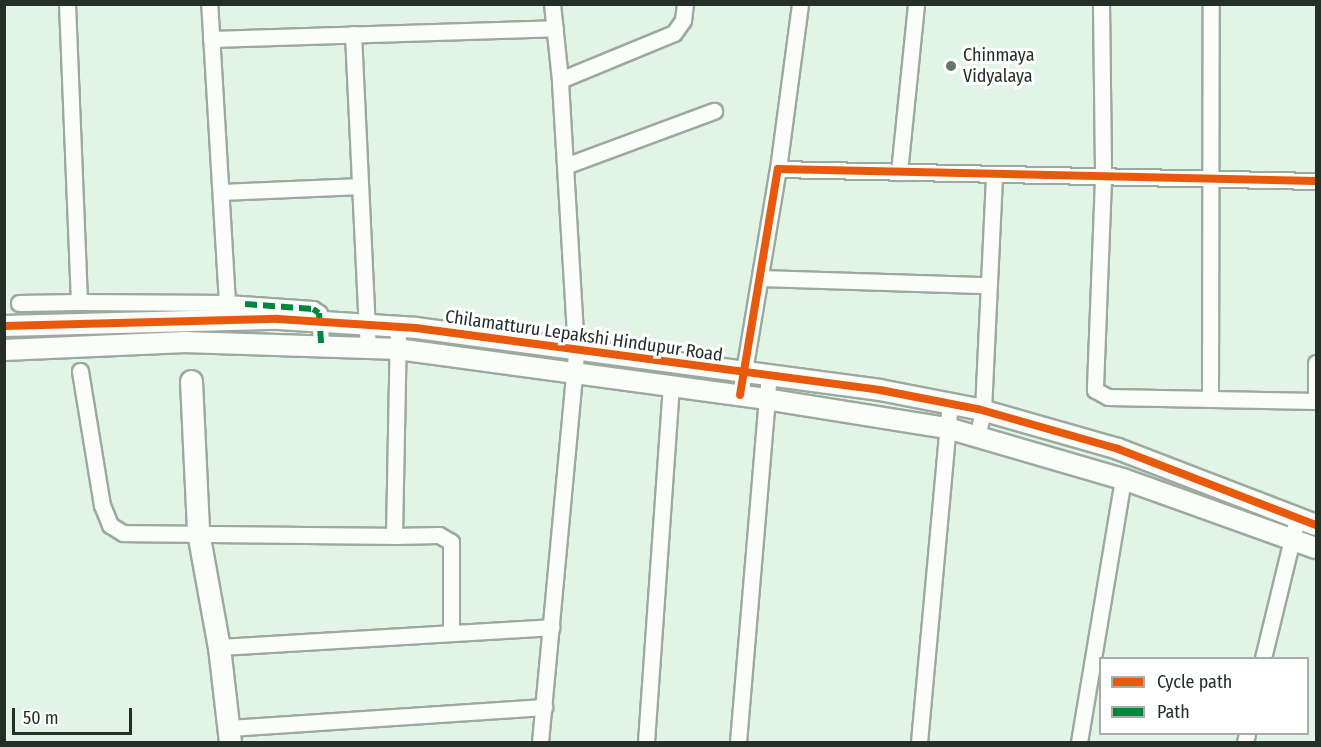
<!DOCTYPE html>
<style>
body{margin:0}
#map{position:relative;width:1321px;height:747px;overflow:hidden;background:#e2f4e6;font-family:"Fira Sans Condensed",sans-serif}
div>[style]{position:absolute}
.roads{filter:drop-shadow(2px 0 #9ca99f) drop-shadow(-2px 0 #9ca99f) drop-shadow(0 2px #9ca99f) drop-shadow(0 -2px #9ca99f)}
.minor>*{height:15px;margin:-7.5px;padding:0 7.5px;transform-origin:7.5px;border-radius:7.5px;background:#fbfdfb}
.tertiary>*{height:20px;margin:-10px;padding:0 10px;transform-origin:10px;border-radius:10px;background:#fbfdfb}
.secondary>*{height:21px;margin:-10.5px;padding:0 10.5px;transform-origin:10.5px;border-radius:10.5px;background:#fbfdfb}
.quiet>*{height:6px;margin-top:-3px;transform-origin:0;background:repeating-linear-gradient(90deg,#00873e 0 12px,transparent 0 18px)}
.cycleway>*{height:8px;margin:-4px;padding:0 4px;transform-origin:4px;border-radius:4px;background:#e8590c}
.dots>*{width:16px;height:16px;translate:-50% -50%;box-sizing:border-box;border:3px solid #fff;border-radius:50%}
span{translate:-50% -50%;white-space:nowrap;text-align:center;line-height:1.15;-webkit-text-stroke:6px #fff;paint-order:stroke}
.poi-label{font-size:18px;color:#243027}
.left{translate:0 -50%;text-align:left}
.street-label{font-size:18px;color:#243027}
.frame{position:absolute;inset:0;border:6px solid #243027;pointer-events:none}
.legend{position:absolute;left:1099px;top:657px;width:210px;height:78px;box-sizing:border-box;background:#fff;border:2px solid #a7aca9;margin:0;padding:8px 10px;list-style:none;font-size:18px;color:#243027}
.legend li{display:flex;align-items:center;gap:12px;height:30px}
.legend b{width:30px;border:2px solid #a7aca9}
.scale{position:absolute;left:12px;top:708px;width:120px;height:27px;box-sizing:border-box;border:3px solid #243027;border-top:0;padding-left:8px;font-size:18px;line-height:21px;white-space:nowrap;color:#243027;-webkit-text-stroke:4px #fff;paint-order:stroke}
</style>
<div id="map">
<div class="roads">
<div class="minor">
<i style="left:1101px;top:4px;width:175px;rotate:89.3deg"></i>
<i style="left:1103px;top:179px;width:211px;rotate:92.2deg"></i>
<i style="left:1095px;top:390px;width:15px;rotate:28deg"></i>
<i style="left:1108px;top:397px;width:208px;rotate:1.1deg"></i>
<i style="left:353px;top:34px;width:314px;rotate:87.3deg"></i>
<i style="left:211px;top:39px;width:344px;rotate:-1.8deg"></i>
<i style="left:560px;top:80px;width:123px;rotate:-22.4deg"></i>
<i style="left:674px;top:33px;width:16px;rotate:-55deg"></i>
<i style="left:683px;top:20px;width:16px;rotate:-83deg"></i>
<i style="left:565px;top:166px;width:159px;rotate:-20.3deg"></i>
<i style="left:778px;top:169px;width:166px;rotate:-82.4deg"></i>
<i style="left:899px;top:172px;width:169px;rotate:-84.2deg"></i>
<i style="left:222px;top:192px;width:138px;rotate:-2.5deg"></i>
<i style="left:760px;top:278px;width:228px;rotate:1.8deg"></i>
<i style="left:79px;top:302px;width:148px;rotate:0.4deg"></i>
<i style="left:227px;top:303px;width:300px;rotate:-93.4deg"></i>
<i style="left:19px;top:303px;width:60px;rotate:-1deg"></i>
<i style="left:79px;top:302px;width:298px;rotate:-92.3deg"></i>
<i style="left:227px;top:303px;width:86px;rotate:4deg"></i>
<i style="left:313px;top:309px;width:7px;rotate:34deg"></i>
<i style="left:319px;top:313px;width:32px;rotate:86deg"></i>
<i style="left:80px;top:371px;width:136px;rotate:80.7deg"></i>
<i style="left:102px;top:505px;width:22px;rotate:68deg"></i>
<i style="left:110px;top:525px;width:15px;rotate:32deg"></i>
<i style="left:123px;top:533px;width:271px;rotate:0.6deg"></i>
<i style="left:394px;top:536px;width:209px;rotate:-88.9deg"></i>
<i style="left:740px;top:395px;width:229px;rotate:-80.5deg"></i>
<i style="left:778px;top:169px;width:538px;rotate:1.28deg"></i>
<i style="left:1210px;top:399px;width:395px;rotate:-89.9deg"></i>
<i style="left:1316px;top:401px;width:38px;rotate:-90deg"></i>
<i style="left:977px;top:437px;width:28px;rotate:-77deg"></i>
<i style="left:983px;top:410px;width:235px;rotate:-87.3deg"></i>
<i style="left:394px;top:536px;width:45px;rotate:-1.3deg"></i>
<i style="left:439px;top:535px;width:14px;rotate:30deg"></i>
<i style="left:451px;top:542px;width:91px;rotate:90deg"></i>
<i style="left:219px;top:647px;width:333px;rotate:-3.4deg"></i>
<i style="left:1263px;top:658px;width:144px;rotate:-76.3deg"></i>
<i style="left:229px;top:728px;width:316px;rotate:-3.8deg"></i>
<i style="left:540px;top:742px;width:393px;rotate:-84.7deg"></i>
<i style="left:576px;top:351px;width:271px;rotate:-93.4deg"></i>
<i style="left:560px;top:80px;width:76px;rotate:-96deg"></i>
<i style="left:646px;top:742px;width:357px;rotate:-86deg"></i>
<i style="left:738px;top:742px;width:367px;rotate:-85.2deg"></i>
<i style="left:919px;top:742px;width:340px;rotate:-84.8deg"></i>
<i style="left:1079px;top:742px;width:267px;rotate:-80.5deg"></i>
<i style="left:1245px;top:742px;width:8px;rotate:-76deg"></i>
</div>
<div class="tertiary">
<i style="left:4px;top:326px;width:274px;rotate:-1.5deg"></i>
<i style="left:278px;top:319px;width:138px;rotate:3.7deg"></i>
<i style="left:416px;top:328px;width:468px;rotate:7.6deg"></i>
<i style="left:880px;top:390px;width:100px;rotate:11deg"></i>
<i style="left:978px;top:409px;width:146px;rotate:15.9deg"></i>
<i style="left:1118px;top:449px;width:212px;rotate:21deg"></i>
<i style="left:4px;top:350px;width:182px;rotate:-2.5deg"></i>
<i style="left:186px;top:342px;width:211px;rotate:1.9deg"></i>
<i style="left:397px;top:349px;width:371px;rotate:7.7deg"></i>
<i style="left:765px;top:399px;width:184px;rotate:9.1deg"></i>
<i style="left:947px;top:428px;width:183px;rotate:16.2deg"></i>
<i style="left:1123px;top:479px;width:205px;rotate:19.7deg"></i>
</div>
<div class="secondary">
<i style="left:191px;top:381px;width:151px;rotate:87.3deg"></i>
<i style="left:198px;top:532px;width:117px;rotate:79.7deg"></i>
<i style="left:219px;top:647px;width:96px;rotate:83.4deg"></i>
</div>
</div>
<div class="quiet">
<i style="left:245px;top:304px;width:68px;rotate:4.2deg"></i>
<i style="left:313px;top:309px;width:7px;rotate:34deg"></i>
<i style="left:319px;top:313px;width:32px;rotate:86deg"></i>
</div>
<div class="cycleway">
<i style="left:4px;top:326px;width:274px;rotate:-1.5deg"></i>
<i style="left:278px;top:319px;width:138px;rotate:3.7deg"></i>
<i style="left:416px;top:328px;width:468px;rotate:7.6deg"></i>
<i style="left:880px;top:390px;width:100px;rotate:11deg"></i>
<i style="left:978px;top:409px;width:146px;rotate:15.9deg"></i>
<i style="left:1118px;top:449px;width:212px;rotate:21deg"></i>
<i style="left:740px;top:395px;width:229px;rotate:-80.5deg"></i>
<i style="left:778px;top:169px;width:538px;rotate:1.28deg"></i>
</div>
<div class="dots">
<i style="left:951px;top:66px;background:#66756a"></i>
</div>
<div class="poi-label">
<span class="left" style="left:963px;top:66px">Chinmaya<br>Vidyalaya</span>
</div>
<div class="street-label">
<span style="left:584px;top:336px;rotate:8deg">Chilamatturu Lepakshi Hindupur Road</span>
</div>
<div class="frame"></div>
<ul class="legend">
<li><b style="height:8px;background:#e8590c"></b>Cycle path</li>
<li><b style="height:8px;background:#00873e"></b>Path</li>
</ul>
<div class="scale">50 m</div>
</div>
